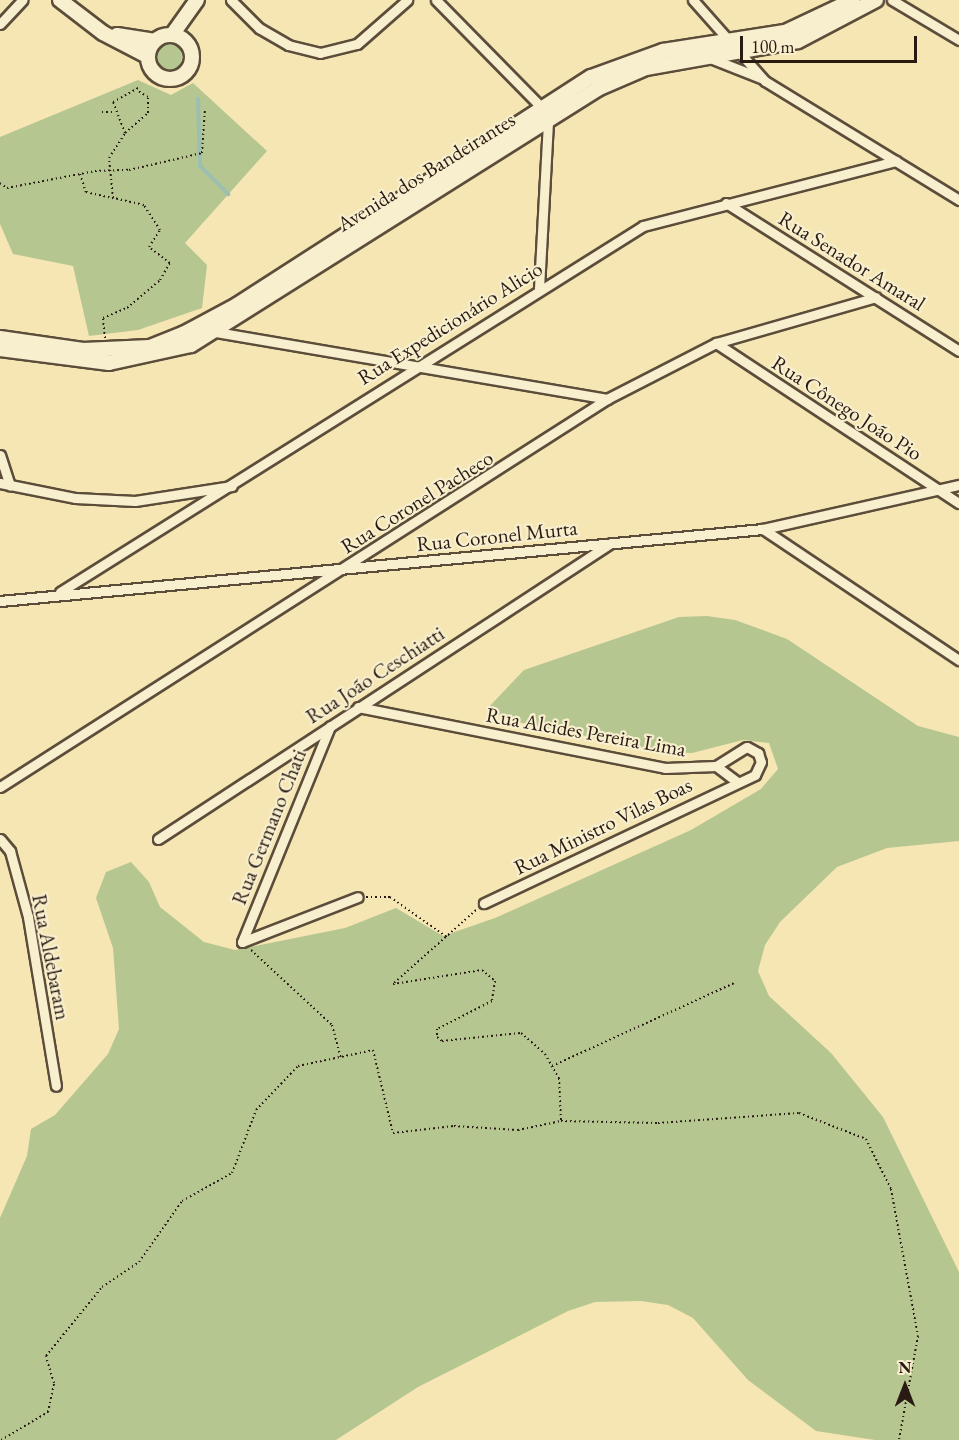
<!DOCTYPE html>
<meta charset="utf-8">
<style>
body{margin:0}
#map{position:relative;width:959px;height:1440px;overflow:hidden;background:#f5e6b3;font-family:"EB Garamond",serif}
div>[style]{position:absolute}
.green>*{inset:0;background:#b6c691}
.round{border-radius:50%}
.stream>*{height:4px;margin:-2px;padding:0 2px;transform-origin:2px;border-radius:2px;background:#9cbfaf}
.path>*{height:2px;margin-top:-1px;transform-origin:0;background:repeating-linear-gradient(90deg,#291a13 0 1.5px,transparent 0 4.5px)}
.roads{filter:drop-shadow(2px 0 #5c4d3b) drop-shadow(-2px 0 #5c4d3b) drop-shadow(0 2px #5c4d3b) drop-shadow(0 -2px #5c4d3b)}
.street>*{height:9px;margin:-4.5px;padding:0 4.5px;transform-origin:4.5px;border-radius:4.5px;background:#f8efce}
.secondary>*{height:14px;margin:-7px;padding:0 7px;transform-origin:7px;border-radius:7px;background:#f8efce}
.secondary>.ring{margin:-7px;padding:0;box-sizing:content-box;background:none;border:14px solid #f8efce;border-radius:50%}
span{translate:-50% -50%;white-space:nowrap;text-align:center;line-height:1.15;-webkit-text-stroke:4.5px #f8efce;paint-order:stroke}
.street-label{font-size:21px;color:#291a13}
.north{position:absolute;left:875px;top:1356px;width:60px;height:60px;-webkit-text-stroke:4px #f8efce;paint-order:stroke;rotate:0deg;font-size:16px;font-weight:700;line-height:24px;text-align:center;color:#291a13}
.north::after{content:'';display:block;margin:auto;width:21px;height:27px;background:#291a13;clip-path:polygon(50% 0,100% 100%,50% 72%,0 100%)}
.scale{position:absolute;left:740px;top:36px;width:177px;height:27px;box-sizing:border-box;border:3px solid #291a13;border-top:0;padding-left:8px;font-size:18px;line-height:21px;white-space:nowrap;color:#291a13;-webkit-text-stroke:4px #f8efce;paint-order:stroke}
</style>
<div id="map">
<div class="green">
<i class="round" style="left:154px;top:43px;width:28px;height:28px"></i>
<i style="clip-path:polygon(138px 80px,171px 95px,193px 83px,267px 151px,185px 243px,207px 265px,202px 308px,138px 330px,89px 336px,73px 266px,13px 254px,0 224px,0 137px)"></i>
<i style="clip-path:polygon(707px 616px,735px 620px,787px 639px,918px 726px,959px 737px,959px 841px,887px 848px,837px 867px,780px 922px,765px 945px,758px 971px,769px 996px,831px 1053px,883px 1117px,959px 1272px,959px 1440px,875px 1440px,816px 1431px,748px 1380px,693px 1318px,668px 1305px,641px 1301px,595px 1302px,568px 1311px,418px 1387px,336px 1440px,0 1440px,0 1218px,27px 1156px,31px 1129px,55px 1115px,108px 1054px,119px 1029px,113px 948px,96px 898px,106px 872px,131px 862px,149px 882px,160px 907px,204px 942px,235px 950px,345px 928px,396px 908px,443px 936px,495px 918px,691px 830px,761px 789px,778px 769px,769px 743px,743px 740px,692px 753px,664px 752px,508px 720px,487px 709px,524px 670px,679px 617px)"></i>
</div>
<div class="stream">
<i style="left:198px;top:99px;width:67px;rotate:88.3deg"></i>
<i style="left:200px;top:166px;width:40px;rotate:45deg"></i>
</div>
<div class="path">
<i style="left:102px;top:112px;width:11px"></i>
<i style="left:125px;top:133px;width:30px;rotate:-41deg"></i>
<i style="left:148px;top:113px;width:16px;rotate:-90deg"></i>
<i style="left:148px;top:97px;width:13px;rotate:-148deg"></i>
<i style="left:80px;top:174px;width:19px;rotate:72deg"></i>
<i style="left:86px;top:192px;width:28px;rotate:13deg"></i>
<i style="left:0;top:183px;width:9px;rotate:36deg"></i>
<i style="left:7px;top:188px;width:90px;rotate:-10.9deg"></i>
<i style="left:95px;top:171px;width:34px;rotate:-2deg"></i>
<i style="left:129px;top:170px;width:75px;rotate:-13.1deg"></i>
<i style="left:202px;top:153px;width:45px;rotate:-86.2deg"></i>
<i style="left:105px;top:338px;width:20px;rotate:-96deg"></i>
<i style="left:103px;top:318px;width:26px;rotate:-23deg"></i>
<i style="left:127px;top:308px;width:43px;rotate:-40.3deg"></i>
<i style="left:160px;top:280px;width:20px;rotate:-60deg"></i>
<i style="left:170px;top:263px;width:26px;rotate:-143deg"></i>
<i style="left:149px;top:247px;width:20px;rotate:-57deg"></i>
<i style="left:160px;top:230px;width:30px;rotate:-123deg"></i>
<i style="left:144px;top:205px;width:32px;rotate:-167deg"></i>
<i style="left:113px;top:198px;width:40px;rotate:-95.7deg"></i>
<i style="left:109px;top:158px;width:30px;rotate:-57deg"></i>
<i style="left:125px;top:133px;width:33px;rotate:-111deg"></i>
<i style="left:113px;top:102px;width:31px;rotate:-29deg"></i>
<i style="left:366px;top:897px;width:24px"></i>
<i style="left:390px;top:897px;width:70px;rotate:35.1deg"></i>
<i style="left:476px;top:910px;width:111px;rotate:138.3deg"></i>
<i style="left:393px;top:984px;width:90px;rotate:-8.9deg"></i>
<i style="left:482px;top:970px;width:17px;rotate:40deg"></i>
<i style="left:495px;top:981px;width:20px;rotate:99deg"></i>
<i style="left:492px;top:1001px;width:62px;rotate:153deg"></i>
<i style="left:437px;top:1029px;width:8px;rotate:90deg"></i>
<i style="left:437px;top:1037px;width:6px;rotate:39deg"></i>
<i style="left:442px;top:1041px;width:79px;rotate:-5.8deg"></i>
<i style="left:521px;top:1033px;width:32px;rotate:41deg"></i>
<i style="left:545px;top:1054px;width:28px;rotate:60deg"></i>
<i style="left:559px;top:1078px;width:43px;rotate:87.3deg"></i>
<i style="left:251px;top:950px;width:110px;rotate:42.8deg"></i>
<i style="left:332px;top:1025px;width:34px;rotate:75deg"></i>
<i style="left:552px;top:1066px;width:202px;rotate:-24.5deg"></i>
<i style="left:1px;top:1440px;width:55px;rotate:-30.8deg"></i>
<i style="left:48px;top:1412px;width:30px;rotate:-78deg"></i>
<i style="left:54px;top:1383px;width:28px;rotate:-107deg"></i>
<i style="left:46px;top:1356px;width:89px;rotate:-50.9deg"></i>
<i style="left:102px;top:1287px;width:45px;rotate:-34deg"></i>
<i style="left:139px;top:1262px;width:75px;rotate:-54.8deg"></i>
<i style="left:182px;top:1201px;width:57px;rotate:-29.2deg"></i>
<i style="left:232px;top:1173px;width:67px;rotate:-69.1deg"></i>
<i style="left:256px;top:1110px;width:61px;rotate:-46.3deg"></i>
<i style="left:298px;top:1066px;width:77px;rotate:-12deg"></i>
<i style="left:373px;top:1050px;width:85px;rotate:76.5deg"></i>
<i style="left:393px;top:1133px;width:61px;rotate:-6.5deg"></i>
<i style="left:454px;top:1126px;width:64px;rotate:3.6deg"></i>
<i style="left:518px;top:1130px;width:44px;rotate:-11.8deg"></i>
<i style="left:561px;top:1121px;width:97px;rotate:1.2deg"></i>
<i style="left:658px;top:1123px;width:141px;rotate:-4.1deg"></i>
<i style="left:799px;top:1113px;width:72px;rotate:21.2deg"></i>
<i style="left:866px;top:1139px;width:56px;rotate:63.4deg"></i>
<i style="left:891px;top:1189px;width:149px;rotate:79.6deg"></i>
<i style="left:918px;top:1336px;width:106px;rotate:100.4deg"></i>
</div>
<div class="roads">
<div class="street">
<i style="left:231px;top:0;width:40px;rotate:45deg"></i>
<i style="left:259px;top:28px;width:34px;rotate:30deg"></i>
<i style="left:288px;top:45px;width:33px;rotate:14deg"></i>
<i style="left:320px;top:53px;width:38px;rotate:-14deg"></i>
<i style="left:357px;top:44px;width:67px;rotate:-41.3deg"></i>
<i style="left:436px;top:0;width:151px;rotate:45.5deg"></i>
<i style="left:693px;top:0;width:108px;rotate:48.4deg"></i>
<i style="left:765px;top:81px;width:228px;rotate:31.5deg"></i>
<i style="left:892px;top:0;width:78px;rotate:30.8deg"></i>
<i style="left:0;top:24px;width:33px;rotate:-47deg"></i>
<i style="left:710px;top:58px;width:55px;rotate:21.4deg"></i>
<i style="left:726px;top:203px;width:276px;rotate:32.4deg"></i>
<i style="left:539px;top:288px;width:168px;rotate:-86.9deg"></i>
<i style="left:210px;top:331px;width:403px;rotate:9.7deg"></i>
<i style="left:716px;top:343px;width:291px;rotate:33.4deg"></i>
<i style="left:0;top:455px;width:32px;rotate:72deg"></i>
<i style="left:0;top:483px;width:76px;rotate:11.3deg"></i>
<i style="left:75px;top:498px;width:60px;rotate:2.9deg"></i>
<i style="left:135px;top:501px;width:98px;rotate:-8.8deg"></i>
<i style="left:763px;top:529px;width:236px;rotate:33.8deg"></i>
<i style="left:60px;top:592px;width:688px;rotate:-32.12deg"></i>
<i style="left:643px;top:226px;width:261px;rotate:-14.4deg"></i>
<i style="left:0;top:601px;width:766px;rotate:-5.39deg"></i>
<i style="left:763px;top:529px;width:201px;rotate:-12.7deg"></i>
<i style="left:358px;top:707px;width:313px;rotate:11.2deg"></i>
<i style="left:665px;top:768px;width:51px;rotate:-2.2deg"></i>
<i style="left:716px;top:766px;width:36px;rotate:-32deg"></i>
<i style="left:747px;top:747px;width:13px;rotate:29deg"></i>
<i style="left:758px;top:753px;width:9px;rotate:72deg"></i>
<i style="left:761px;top:762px;width:14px;rotate:115deg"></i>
<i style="left:755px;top:775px;width:300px;rotate:154.7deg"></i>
<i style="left:716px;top:766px;width:26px;rotate:37deg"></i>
<i style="left:0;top:787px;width:720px;rotate:-32.59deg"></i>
<i style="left:607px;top:399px;width:123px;rotate:-27.2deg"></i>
<i style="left:716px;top:343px;width:166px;rotate:-16deg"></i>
<i style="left:0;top:839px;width:16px;rotate:50deg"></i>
<i style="left:10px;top:851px;width:68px;rotate:74.7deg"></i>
<i style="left:28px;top:917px;width:171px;rotate:80.6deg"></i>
<i style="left:158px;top:839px;width:541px;rotate:-33.16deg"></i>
<i style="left:242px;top:942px;width:233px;rotate:-67.8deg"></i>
<i style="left:242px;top:942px;width:124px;rotate:-21.2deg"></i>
</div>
<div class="secondary">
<i style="left:60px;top:0;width:54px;rotate:37.5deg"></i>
<i style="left:103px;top:33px;width:50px;rotate:27.6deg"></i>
<i class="ring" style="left:148px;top:35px;width:30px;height:30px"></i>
<i style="left:117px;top:35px;width:37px;rotate:9deg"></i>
<i style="left:172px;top:35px;width:43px;rotate:-54.5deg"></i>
<i style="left:0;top:338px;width:84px;rotate:8.2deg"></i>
<i style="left:83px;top:350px;width:67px;rotate:-2.6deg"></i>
<i style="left:150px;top:347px;width:35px;rotate:-22deg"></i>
<i style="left:183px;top:334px;width:61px;rotate:-28.2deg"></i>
<i style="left:237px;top:305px;width:421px;rotate:-32.8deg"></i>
<i style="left:591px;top:77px;width:77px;rotate:-19.9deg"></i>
<i style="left:663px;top:51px;width:123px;rotate:-8.9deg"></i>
<i style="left:785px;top:32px;width:75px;rotate:-25.2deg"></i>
<i style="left:0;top:349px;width:110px;rotate:7.3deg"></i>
<i style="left:109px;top:363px;width:84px;rotate:-12.4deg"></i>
<i style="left:191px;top:345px;width:480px;rotate:-32.2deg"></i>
<i style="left:597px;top:89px;width:53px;rotate:-23.2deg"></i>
<i style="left:646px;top:68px;width:154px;rotate:-10.1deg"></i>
<i style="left:798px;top:41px;width:88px;rotate:-27.7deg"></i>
</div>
</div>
<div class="street-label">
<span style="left:426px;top:172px;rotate:-32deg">Avenida dos Bandeirantes</span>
<span style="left:852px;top:261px;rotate:32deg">Rua Senador Amaral</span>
<span style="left:450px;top:323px;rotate:-32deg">Rua Expedicionário Alicio</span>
<span style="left:847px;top:408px;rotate:33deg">Rua Cônego João Pio</span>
<span style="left:417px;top:502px;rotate:-32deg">Rua Coronel Pacheco</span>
<span style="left:497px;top:536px;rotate:-6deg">Rua Coronel Murta</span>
<span style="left:375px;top:675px;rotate:-33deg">Rua João Ceschiatti</span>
<span style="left:586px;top:732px;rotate:10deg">Rua Alcides Pereira Lima</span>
<span style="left:603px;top:826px;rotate:-26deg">Rua Ministro Vilas Boas</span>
<span style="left:269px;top:827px;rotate:-68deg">Rua Germano Chati</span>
<span style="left:51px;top:957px;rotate:79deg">Rua Aldebaram</span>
</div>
<div class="north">N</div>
<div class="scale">100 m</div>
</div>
